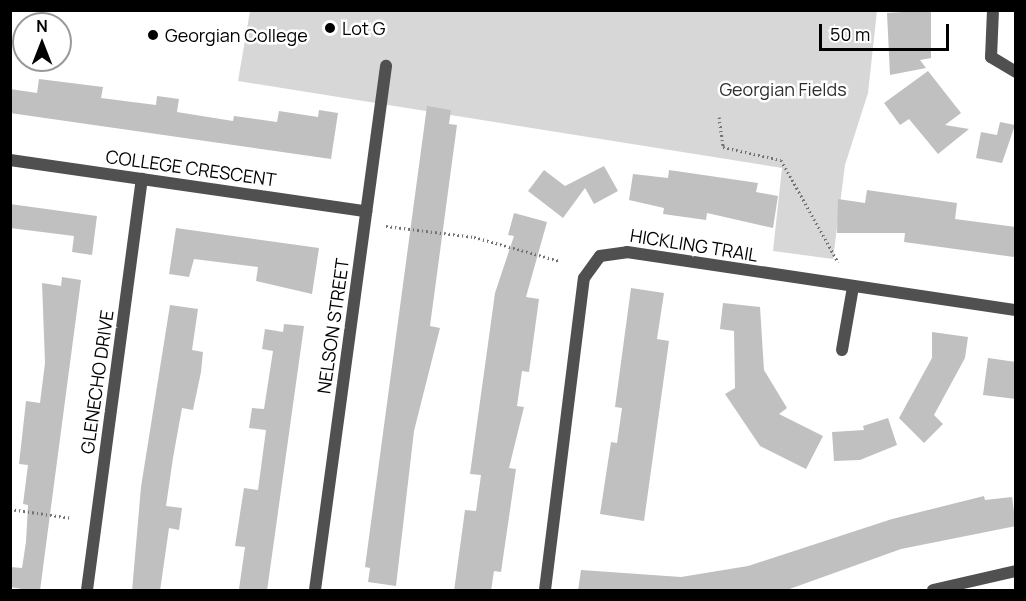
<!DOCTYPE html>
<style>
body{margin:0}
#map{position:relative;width:1026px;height:601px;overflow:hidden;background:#fff;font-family:Manrope,sans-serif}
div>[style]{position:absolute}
.green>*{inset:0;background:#d7d7d7}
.building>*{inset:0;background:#c0c0c0}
.path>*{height:3px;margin-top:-1.5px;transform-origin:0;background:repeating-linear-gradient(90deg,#727272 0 1.5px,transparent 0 4.5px)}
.street>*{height:12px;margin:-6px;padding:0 6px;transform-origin:6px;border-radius:6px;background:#505050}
.dots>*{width:16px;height:16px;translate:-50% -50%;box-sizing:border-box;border:3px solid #fff;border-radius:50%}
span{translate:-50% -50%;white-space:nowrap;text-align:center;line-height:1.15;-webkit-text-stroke:5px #fff;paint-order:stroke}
.poi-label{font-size:18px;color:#000}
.left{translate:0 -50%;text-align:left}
.park-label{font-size:18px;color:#2e2e2e}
.street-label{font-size:18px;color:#000}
.frame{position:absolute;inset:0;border:12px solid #000;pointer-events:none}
.north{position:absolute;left:12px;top:12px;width:60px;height:60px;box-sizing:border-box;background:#fff;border:2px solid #999;border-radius:50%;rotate:0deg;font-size:16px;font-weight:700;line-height:24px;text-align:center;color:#000}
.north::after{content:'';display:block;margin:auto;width:21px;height:27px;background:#000;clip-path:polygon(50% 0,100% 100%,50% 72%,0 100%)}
.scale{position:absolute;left:819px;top:24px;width:130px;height:27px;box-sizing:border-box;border:3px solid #000;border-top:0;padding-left:8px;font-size:18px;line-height:21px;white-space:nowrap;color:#000;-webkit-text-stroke:4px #fff;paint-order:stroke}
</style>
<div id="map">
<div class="green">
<i style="clip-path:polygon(250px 11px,877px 11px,868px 93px,845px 165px,833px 259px,773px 251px,782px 168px,238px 81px)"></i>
</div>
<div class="building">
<i style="clip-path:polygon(931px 10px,931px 58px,920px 60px,926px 68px,890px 75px,887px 13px)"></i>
<i style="clip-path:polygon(928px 71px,961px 113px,945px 125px,969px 129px,938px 154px,909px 119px,900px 125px,884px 103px)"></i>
<i style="clip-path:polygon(39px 79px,103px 87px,101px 98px,156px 105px,157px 96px,179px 99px,177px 112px,233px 121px,234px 116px,277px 122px,279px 111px,318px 117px,319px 110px,338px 113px,331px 159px,10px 113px,10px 89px,37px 93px)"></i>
<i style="clip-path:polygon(427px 106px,451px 110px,449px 124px,457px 125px,430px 326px,440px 328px,414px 431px,396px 586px,368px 582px,370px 568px,365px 567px)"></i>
<i style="clip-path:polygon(1000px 122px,1015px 125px,1002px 163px,976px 158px,981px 132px,997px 135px)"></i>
<i style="clip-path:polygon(604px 166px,618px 191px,594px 204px,585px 188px,563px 218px,528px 191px,544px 170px,565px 186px)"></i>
<i style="clip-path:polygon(669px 170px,758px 183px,756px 192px,778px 196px,773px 228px,707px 213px,706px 220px,663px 214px,664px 208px,629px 200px,633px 174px,668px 178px)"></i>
<i style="clip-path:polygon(867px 190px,957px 203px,955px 219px,1016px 227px,1014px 257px,904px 242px,905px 233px,837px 233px,838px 199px,865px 203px)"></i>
<i style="clip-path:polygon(10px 204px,97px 216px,92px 255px,72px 252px,74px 236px,10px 228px)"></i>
<i style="clip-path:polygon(514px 213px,547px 222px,526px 297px,539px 299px,529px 372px,522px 371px,517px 406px,524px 407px,509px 468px,516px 469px,501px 572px,494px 571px,491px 591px,454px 591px,465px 510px,476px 511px,481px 475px,470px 474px,495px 293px,514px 236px,508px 235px)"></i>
<i style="clip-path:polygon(176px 228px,319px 248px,312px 294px,256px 281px,258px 267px,194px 259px,189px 277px,169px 274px)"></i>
<i style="clip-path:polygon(62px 277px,81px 280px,44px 560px,40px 591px,34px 591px,10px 587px,10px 567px,22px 568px,26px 542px,28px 505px,23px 504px,28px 465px,19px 464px,26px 401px,40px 403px,45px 363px,42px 283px,61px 286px)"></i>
<i style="clip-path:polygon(631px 288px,664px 293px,657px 339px,669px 341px,644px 521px,600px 514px,611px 442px,617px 443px,622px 408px,615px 407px)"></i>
<i style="clip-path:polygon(723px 303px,760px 307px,764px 370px,787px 408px,779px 414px,823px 436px,806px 469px,760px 446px,725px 394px,735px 388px,734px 331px,720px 329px)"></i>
<i style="clip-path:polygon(170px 305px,198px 309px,192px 350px,203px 352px,201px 372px,193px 410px,182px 408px,173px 458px,166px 506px,182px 508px,179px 530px,169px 528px,160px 591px,132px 591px,141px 487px)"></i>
<i style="clip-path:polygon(284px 324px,304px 326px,267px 591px,251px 591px,239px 589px,245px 547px,235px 546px,244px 488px,258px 490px,266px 430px,249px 428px,252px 408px,264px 409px,273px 351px,262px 349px,265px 329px,283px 332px)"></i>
<i style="clip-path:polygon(932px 332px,968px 337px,965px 358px,934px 415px,943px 424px,924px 443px,899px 418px,932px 358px)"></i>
<i style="clip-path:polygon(988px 358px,1016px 362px,1016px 399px,983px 395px)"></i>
<i style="clip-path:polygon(888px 418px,897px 445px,860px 460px,834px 461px,832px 432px,864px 430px,863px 426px)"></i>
<i style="clip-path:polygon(984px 496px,985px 500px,1012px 497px,1016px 526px,901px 549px,784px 591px,578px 591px,581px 570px,681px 577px,748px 566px,892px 519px)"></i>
</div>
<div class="path">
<i style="left:719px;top:117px;width:30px;rotate:82deg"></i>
<i style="left:723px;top:147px;width:59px;rotate:12.6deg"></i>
<i style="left:781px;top:160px;width:117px;rotate:60.8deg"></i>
<i style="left:386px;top:226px;width:89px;rotate:7.1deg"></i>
<i style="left:474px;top:237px;width:89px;rotate:15.6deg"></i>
<i style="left:10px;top:509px;width:62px;rotate:8.4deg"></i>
</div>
<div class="street">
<i style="left:993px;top:10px;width:47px;rotate:92.4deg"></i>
<i style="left:991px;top:57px;width:29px;rotate:31deg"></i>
<i style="left:10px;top:160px;width:360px;rotate:8.2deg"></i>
<i style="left:842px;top:350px;width:64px;rotate:-80.1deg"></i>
<i style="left:87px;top:590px;width:415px;rotate:-82.4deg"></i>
<i style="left:315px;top:590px;width:529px;rotate:-82.28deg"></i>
<i style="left:545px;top:590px;width:314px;rotate:-82.9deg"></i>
<i style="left:584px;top:278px;width:27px;rotate:-54deg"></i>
<i style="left:600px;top:256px;width:27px;rotate:-8deg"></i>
<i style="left:627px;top:252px;width:393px;rotate:8.5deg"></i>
<i style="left:933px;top:590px;width:85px;rotate:-12.9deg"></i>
</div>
<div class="dots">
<i style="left:330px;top:28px;background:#000"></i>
<i style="left:153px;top:35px;background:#000"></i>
</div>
<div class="poi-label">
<span class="left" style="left:342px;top:28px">Lot G</span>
<span class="left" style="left:165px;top:35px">Georgian College</span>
</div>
<div class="park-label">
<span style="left:783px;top:89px">Georgian Fields</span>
</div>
<div class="street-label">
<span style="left:191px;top:168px;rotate:8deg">COLLEGE CRESCENT</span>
<span style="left:694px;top:245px;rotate:9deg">HICKLING TRAIL</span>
<span style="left:333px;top:326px;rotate:-82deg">NELSON STREET</span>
<span style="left:97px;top:382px;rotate:-82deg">GLENECHO DRIVE</span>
</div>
<div class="frame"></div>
<div class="north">N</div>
<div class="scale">50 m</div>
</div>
